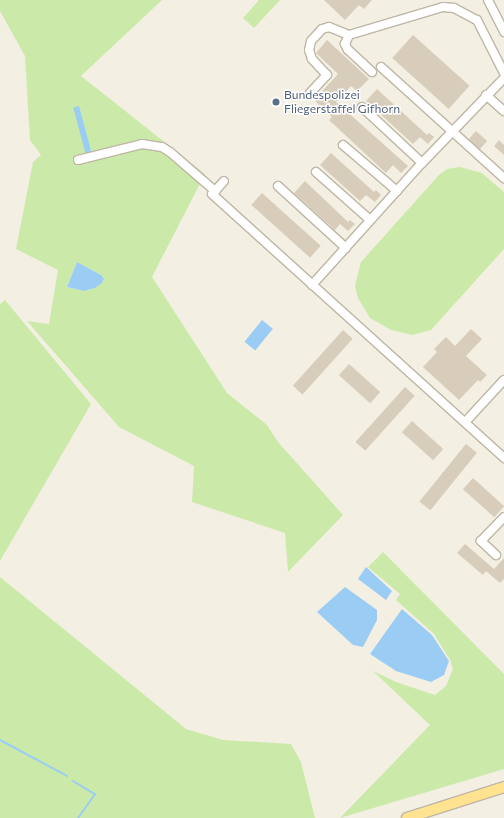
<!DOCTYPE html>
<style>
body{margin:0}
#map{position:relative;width:504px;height:818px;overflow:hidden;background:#f3efe3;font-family:Commissioner,sans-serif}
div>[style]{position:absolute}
.green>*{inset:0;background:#cbeaa9}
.water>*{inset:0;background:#9bcdf4;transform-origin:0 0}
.stream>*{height:2px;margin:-1px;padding:0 1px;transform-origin:1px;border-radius:1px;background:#9bcdf4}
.building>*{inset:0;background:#d8cdbb;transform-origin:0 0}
.roads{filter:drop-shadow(1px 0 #bfb7a5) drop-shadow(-1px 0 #bfb7a5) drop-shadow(0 1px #bfb7a5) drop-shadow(0 -1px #bfb7a5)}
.minor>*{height:8px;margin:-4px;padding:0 4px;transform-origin:4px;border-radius:4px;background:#fff}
.major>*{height:10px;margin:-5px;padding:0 5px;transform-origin:5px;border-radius:5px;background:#ffe390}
.dots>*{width:11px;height:11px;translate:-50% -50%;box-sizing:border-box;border:2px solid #fff;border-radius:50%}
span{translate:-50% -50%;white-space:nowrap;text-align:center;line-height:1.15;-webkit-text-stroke:3px #fff;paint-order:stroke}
.service-label{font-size:12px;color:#4e5e75}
.left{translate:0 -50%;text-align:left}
</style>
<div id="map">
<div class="green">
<i style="clip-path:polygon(evenodd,0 0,162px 0,81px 76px,205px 174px,152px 277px,227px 393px,267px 425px,278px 442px,343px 515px,288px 572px,285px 533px,192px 502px,194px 466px,119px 427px,27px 321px,49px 324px,58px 270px,16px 249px,33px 162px,41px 155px,30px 140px,25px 56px,0 11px,0 0,77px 262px,101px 275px,101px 284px,95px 288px,84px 291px,67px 287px,77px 262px)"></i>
<i style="clip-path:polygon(259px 0,280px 0,254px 28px,243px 18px)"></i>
<i style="clip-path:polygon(460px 167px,482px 173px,504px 192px,504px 249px,431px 330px,412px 335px,391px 330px,370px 318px,358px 298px,355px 286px,361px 262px,439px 175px,447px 169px)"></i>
<i style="clip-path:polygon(5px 300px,91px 404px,0 561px,0 304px)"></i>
<i style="clip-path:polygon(383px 552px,504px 674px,504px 769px,340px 818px,430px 725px,373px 671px,396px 682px,435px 695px,446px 686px,453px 669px,450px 660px,434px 634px,396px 600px,400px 594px,368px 567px)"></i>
<i style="clip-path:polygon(0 577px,186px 729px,223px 740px,291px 744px,301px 762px,315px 818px,0 818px)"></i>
</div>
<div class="water">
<i style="left:79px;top:106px;width:47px;height:6px;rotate:75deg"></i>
<i style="clip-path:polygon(77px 262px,101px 275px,104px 279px,101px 284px,95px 288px,84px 291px,67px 287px)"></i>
<i style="left:262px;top:320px;width:14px;height:28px;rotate:39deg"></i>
<i style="clip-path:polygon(366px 567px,392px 591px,386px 600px,358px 579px)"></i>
<i style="clip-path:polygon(345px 587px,377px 610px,377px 620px,363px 647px,353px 645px,317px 612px)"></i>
<i style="clip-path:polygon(402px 609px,432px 635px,449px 661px,444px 675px,431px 682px,396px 671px,370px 654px)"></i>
</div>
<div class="stream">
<i style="left:0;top:740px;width:76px;rotate:28.2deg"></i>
<i style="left:73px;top:781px;width:26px;rotate:31deg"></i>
<i style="left:95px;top:794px;width:29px;rotate:125deg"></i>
</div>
<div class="building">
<i style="clip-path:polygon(324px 0,372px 0,364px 9px,359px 5px,345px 20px)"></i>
<i style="left:413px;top:35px;width:76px;height:31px;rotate:42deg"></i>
<i style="clip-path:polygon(327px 40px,369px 79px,357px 91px,351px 86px,336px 102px,408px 166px,401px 173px,393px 165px,386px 173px,329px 120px,332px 117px,314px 100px,338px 74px,316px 53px)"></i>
<i style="clip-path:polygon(377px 89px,427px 135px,429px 133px,434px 137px,428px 144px,420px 137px,413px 144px,366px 101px)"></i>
<i style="left:476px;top:131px;width:15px;height:11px;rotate:42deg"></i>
<i style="clip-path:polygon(499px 140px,504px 145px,504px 155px,494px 146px)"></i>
<i style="clip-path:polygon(331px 153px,374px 192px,376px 190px,381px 195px,375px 202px,366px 195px,360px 201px,320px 165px)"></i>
<i style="clip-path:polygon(305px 181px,348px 222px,350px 220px,355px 224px,348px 231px,340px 224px,335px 230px,294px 193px)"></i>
<i style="left:262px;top:193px;width:79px;height:16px;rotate:42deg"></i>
<i style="clip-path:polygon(471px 329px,482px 339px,466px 356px,487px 375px,480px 382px,478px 380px,459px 400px,423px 367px,437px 352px,434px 349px,446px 337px,455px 346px)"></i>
<i style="left:343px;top:330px;width:13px;height:75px;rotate:42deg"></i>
<i style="left:349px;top:364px;width:42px;height:15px;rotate:42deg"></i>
<i style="left:405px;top:387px;width:13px;height:74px;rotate:42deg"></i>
<i style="left:412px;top:421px;width:42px;height:15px;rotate:42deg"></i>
<i style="left:466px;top:444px;width:14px;height:74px;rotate:39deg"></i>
<i style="left:473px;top:478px;width:42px;height:15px;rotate:42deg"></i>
<i style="clip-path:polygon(465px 544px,494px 569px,504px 558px,504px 579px,500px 583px,486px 571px,483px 575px,457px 553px)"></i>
</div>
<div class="roads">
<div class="minor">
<i style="left:488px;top:0;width:36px;rotate:63deg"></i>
<i style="left:381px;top:67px;width:166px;rotate:42.1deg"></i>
<i style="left:372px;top:72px;width:33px;rotate:-137deg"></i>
<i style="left:348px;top:50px;width:7px;rotate:-117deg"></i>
<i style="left:345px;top:44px;width:10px;rotate:-66deg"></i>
<i style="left:349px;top:35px;width:98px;rotate:-16.6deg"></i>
<i style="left:443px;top:7px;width:11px;rotate:5deg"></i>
<i style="left:454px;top:8px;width:26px;rotate:28deg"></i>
<i style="left:477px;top:20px;width:59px;rotate:63deg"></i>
<i style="left:310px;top:93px;width:25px;rotate:-47deg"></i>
<i style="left:327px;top:75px;width:22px;rotate:-133deg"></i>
<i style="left:312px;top:59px;width:9px;rotate:-108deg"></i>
<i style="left:309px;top:50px;width:9px;rotate:-77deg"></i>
<i style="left:311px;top:41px;width:16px;rotate:-47deg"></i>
<i style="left:322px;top:29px;width:7px;rotate:-16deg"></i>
<i style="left:329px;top:27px;width:22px;rotate:22deg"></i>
<i style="left:486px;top:95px;width:24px;rotate:42deg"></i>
<i style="left:362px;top:107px;width:82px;rotate:43deg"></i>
<i style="left:343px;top:145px;width:71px;rotate:40.4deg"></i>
<i style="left:78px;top:160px;width:66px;rotate:-14deg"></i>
<i style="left:142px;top:144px;width:20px;rotate:9deg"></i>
<i style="left:162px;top:147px;width:9px;rotate:32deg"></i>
<i style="left:170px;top:152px;width:60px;rotate:40.9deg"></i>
<i style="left:215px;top:191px;width:4px;rotate:135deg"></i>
<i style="left:212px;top:194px;width:394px;rotate:42.1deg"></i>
<i style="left:316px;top:172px;width:72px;rotate:41.6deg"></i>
<i style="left:278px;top:186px;width:92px;rotate:42.4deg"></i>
<i style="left:215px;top:191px;width:13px;rotate:-48deg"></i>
<i style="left:312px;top:285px;width:164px;rotate:-48deg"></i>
<i style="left:422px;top:163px;width:118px;rotate:-46deg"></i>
<i style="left:468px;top:419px;width:53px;rotate:-47.3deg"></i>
<i style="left:496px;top:555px;width:21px;rotate:-137deg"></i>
<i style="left:481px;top:541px;width:33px;rotate:-46deg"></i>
</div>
<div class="major">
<i style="left:407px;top:818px;width:102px;rotate:-17.7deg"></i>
</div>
</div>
<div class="dots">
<i style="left:276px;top:102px;background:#5c6f8a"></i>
</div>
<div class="service-label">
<span class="left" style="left:284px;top:102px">Bundespolizei<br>Fliegerstaffel Gifhorn</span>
</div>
</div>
